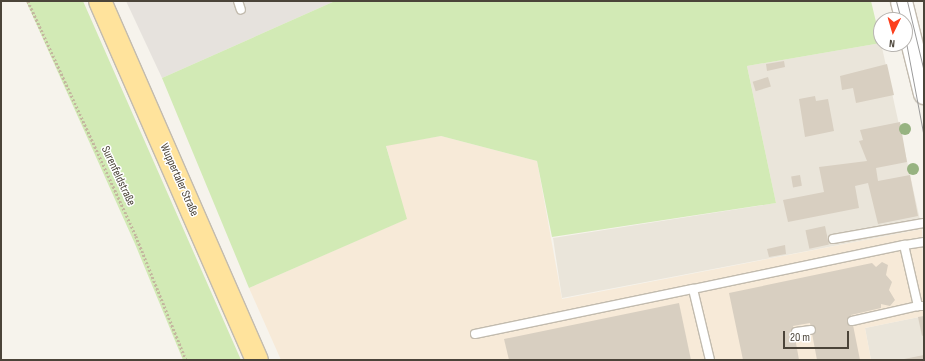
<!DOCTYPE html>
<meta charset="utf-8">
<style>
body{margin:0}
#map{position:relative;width:925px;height:361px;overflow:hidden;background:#f6f3ec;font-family:"Sofia Sans Condensed",sans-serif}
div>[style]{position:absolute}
.residential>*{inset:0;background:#eae5da}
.commercial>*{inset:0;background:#f7ead8}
.industrial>*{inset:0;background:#e6e2dd}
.green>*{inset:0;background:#d2eab5}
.building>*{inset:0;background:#d8cfc1;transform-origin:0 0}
.path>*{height:2.5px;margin-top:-1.25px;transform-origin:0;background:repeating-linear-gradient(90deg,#c4b79f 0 2px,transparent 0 4px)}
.roads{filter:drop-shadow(1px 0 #c2bbae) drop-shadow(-1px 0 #c2bbae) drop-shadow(0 1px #c2bbae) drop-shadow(0 -1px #c2bbae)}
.service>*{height:8px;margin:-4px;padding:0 4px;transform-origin:4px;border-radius:4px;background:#fff}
.tertiary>*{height:21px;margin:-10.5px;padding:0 10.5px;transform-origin:10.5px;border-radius:10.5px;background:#fff}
.primary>*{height:22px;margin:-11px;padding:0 11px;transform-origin:11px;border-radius:11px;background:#ffe39c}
.tram>*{height:1px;margin:-0.5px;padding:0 0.5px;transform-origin:0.5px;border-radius:0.5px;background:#9a9a9a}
.trees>*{width:12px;height:12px;margin:-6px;border-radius:50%;background:#97b381}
span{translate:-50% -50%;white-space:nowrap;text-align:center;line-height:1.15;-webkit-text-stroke:3px #fff;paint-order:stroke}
.street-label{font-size:12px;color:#4b4439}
.frame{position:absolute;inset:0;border:2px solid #4b4439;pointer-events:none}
.north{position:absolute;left:873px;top:12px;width:40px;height:40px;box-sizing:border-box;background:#fff;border:1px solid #b7b4b0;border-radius:50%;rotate:185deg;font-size:11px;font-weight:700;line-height:16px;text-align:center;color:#4b4439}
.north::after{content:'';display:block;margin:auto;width:14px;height:18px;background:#fc3f1d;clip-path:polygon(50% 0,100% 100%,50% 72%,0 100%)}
.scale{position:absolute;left:783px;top:331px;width:66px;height:18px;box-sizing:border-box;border:2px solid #4b4439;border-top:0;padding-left:5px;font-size:12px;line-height:14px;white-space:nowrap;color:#4b4439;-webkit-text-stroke:3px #fff;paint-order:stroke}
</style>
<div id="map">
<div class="residential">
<i style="clip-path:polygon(881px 43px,922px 229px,562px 298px,553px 238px,776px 203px,747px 66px)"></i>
<i style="clip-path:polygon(924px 316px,924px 360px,871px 360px,865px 328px)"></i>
</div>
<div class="commercial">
<i style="clip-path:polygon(441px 136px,537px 161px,562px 299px,922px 229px,924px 316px,865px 328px,871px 360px,281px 360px,249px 288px,406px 219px,386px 145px)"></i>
</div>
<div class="industrial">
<i style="clip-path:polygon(126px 1px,335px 1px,162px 78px)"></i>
</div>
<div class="green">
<i style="clip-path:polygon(26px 1px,83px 1px,241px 360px,183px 360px,135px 244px)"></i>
<i style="clip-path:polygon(335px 1px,871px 1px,881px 43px,747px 66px,776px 203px,552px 237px,537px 161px,441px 136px,386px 146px,407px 219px,249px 288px,162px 78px)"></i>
</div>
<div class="building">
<i style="clip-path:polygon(784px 61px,785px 67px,767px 71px,766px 64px)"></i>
<i style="clip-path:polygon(887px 64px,894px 95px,856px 103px,853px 88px,842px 90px,840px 76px)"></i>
<i style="left:768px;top:77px;width:10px;height:16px;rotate:73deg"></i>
<i style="clip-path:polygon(815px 96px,816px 101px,828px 99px,834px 131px,805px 137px,799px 99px)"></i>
<i style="clip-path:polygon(900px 122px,907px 162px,876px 168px,878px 181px,910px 175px,918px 216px,878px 224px,868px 183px,855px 186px,859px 208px,788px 222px,783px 200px,824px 192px,819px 167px,867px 161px,859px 141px,863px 140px,860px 130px)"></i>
<i style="left:800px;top:175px;width:11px;height:9px;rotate:80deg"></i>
<i style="left:825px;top:226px;width:19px;height:20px;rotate:78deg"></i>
<i style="clip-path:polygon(785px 245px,786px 254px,769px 257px,767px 249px)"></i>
<i style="clip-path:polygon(882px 262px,888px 265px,886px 275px,892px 282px,889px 290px,895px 300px,890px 306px,881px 304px,881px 308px,851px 315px,860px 360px,817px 360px,810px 323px,793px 326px,799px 360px,743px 360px,729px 293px,872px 263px,876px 267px)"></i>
<i style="clip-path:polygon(679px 303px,691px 360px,509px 360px,504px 339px)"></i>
<i style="clip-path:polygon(924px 316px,924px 335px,922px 336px,918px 317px)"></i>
<i style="clip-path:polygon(924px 355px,924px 360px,904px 360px,904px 359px)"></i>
</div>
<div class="path">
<i style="left:28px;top:1px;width:259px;rotate:65.3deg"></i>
<i style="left:136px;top:236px;width:134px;rotate:68deg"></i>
</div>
<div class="roads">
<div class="service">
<i style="left:238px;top:1px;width:9px;rotate:72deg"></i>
<i style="left:833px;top:239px;width:92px;rotate:-10deg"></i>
<i style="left:924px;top:242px;width:20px;rotate:171deg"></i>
<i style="left:904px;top:245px;width:63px;rotate:77.1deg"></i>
<i style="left:918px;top:306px;width:6px"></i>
<i style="left:852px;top:321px;width:68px;rotate:-12.8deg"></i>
<i style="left:796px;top:332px;width:15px;rotate:-8deg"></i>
<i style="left:475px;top:334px;width:223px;rotate:-11.7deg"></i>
<i style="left:710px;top:360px;width:73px;rotate:-103.5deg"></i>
<i style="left:693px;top:289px;width:216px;rotate:-11.8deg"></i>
</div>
<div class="tertiary">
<i style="left:901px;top:1px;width:95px;rotate:76deg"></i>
</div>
<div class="primary">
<i style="left:100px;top:1px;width:392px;rotate:66.4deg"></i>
</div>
</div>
<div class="tram">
<i style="left:896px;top:1px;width:20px;rotate:75deg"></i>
<i style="left:907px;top:1px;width:73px;rotate:76.5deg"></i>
<i style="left:905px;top:37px;width:103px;rotate:79.3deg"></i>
</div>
<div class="trees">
<i style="left:905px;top:129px"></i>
<i style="left:913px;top:169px"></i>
</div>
<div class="street-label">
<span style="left:118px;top:176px;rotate:65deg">Surenfeldstraße</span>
<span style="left:179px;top:180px;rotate:66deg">Wuppertaler Straße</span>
</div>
<div class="frame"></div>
<div class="north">N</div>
<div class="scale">20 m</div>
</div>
